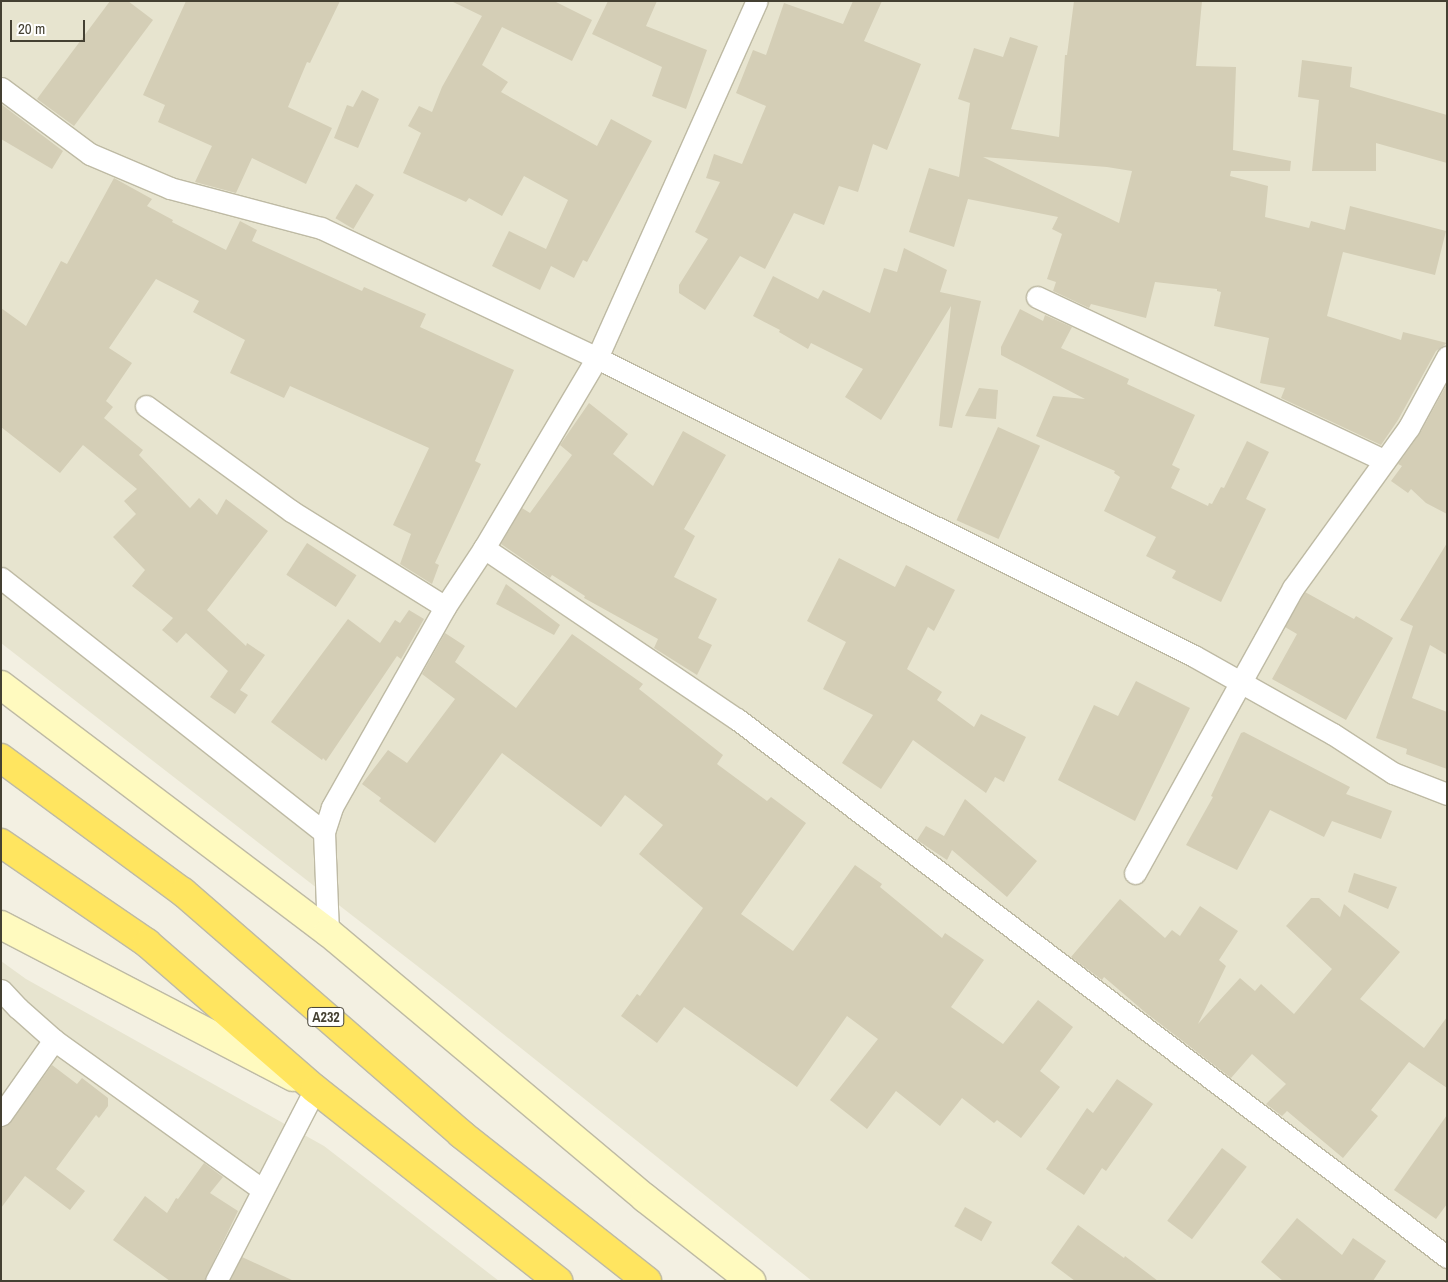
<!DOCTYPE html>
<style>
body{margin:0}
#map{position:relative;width:1448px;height:1282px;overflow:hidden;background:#f3f0e2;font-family:"Archivo Narrow",sans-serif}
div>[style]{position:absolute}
.residential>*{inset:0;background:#e7e4cf}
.building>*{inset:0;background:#d4ceb6;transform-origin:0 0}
.roads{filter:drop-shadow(1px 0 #bebaa4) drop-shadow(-1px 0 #bebaa4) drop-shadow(0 1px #bebaa4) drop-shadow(0 -1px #bebaa4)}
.street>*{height:21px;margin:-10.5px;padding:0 10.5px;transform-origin:10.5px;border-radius:10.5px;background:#fff}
.secondary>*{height:28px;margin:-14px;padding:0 14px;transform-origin:14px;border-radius:14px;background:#fffabf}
.highway>*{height:28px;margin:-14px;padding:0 14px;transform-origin:14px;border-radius:14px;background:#ffe560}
span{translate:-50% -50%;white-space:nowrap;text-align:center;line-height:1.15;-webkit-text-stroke:4.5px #fff;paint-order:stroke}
.shield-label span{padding:1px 4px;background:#fff;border:1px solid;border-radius:4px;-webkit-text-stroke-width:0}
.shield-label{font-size:14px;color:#444032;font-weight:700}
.frame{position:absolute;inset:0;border:2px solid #444032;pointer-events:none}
.scale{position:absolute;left:10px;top:20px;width:75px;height:22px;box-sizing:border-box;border:2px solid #444032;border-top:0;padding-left:6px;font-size:15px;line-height:18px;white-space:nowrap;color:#444032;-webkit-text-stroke:4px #fff;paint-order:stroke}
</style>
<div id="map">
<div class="residential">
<i style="clip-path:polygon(1px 1px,1447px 1px,1447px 1281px,812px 1281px,447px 989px,1px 643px)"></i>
<i style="clip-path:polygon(1px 961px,26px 979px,324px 1146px,499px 1281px,1px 1281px)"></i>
</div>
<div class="building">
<i style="clip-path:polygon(110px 1px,128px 1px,153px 20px,74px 126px,37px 99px)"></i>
<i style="clip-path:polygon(186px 1px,340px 1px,310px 63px,307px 62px,288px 107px,332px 128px,306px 184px,252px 158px,236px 193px,195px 182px,212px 146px,158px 122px,165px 105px,143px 95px)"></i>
<i style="clip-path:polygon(451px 1px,554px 1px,592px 20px,572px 61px,502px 27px,482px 65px,508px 82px,501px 92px,597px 146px,611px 119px,652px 141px,587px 262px,583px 260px,574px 278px,551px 266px,540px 290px,492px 266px,509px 231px,546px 249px,568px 200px,524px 176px,502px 216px,469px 198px,466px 202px,403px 173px,421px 133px,408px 126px,419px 106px,432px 112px,442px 87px,482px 16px)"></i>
<i style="clip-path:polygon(608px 1px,657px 1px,646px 26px,707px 50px,686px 109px,652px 96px,662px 67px,592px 34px)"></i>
<i style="clip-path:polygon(853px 1px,882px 1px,864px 41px,921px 64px,887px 150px,873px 144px,858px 192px,839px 186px,824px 225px,794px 213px,765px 269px,740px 256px,705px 310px,679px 293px,679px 285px,708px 239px,695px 232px,720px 182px,706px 178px,714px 154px,742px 164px,766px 106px,736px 93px,753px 50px,766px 55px,784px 3px,843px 24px)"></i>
<i style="clip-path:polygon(evenodd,1074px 1px,1202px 1px,1196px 66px,1236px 67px,1233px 150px,1291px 161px,1290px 171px,1231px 171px,1230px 176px,1268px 186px,1265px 217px,1309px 228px,1311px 221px,1345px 230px,1350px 206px,1446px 231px,1435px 275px,1343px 252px,1327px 316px,1401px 340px,1403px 332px,1447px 343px,1436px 351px,1398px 420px,1381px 445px,1281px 398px,1285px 388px,1260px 383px,1269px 338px,1214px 326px,1221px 292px,1217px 291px,1217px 289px,1155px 282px,1146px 318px,1091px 304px,1089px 308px,1053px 291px,1056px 282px,1047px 279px,1062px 234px,1052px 229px,1058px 217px,968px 199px,954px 247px,909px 232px,929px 168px,959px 177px,970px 103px,958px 99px,974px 48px,1003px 57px,1010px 37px,1038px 46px,1011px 129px,1059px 137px,1065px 55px,1067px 55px,1074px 1px,983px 157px,1107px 167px,1132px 171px,1119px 223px,983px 157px)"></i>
<i style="clip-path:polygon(1302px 60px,1352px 67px,1350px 87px,1447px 115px,1447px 163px,1376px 143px,1376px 171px,1312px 171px,1319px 100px,1298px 97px)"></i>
<i style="clip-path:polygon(362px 90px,379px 99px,358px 148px,334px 138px,347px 105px,353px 107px)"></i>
<i style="clip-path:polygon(1px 104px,63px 151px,52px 169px,1px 139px)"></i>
<i style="clip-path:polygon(114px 178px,152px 199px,147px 206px,173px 220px,172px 222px,226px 250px,240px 221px,257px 230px,252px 241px,362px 291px,364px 287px,426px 314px,420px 327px,514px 370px,475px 461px,481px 464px,435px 563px,439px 565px,432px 584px,400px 564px,411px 534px,393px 525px,429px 448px,290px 386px,284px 398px,230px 373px,245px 340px,193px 312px,199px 301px,156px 279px,109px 348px,132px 363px,106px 401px,113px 407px,104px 418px,143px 450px,139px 455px,190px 508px,199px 498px,217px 515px,226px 499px,268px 531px,207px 610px,246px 646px,247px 643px,265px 655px,240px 690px,248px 695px,235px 714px,210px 697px,228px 671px,186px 633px,177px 643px,162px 630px,173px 618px,132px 586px,145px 570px,113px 537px,136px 514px,124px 501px,137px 489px,83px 445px,60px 473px,1px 427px,1px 308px,26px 326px,61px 261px,67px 264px)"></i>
<i style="left:356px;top:184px;width:21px;height:40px;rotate:31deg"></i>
<i style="clip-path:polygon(904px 248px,947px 270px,940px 292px,981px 301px,952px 428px,939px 426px,951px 306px,881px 420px,845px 397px,863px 369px,811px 343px,808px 349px,779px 332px,780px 330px,753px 316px,773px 276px,818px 299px,823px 290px,870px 313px,884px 268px,897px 272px)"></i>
<i style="clip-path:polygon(1020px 309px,1043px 321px,1045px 315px,1072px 327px,1061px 348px,1129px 379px,1127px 384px,1195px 415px,1172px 465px,1180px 469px,1171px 488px,1208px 506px,1209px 503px,1212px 504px,1221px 487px,1224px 488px,1247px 441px,1269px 452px,1246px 499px,1266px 509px,1221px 602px,1172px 578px,1176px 571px,1146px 556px,1156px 537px,1104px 511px,1120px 477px,1114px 473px,1115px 471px,1036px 436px,1053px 396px,1085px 399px,1001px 355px,1001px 347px)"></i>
<i style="clip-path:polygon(1447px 384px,1447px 514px,1426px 503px,1411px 489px,1408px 493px,1391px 481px,1402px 466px,1398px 464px,1420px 433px)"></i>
<i style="clip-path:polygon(979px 388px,998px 390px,996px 419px,965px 416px)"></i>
<i style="clip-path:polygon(589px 403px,628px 434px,613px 454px,653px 486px,683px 431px,726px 455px,684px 529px,695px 536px,674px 577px,717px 599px,698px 638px,712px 645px,697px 675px,654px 648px,658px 639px,584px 598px,585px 596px,552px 575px,550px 578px,501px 544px,522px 508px,530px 513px,572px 455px,560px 445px)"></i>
<i style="left:998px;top:427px;width:46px;height:102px;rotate:24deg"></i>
<i style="left:307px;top:543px;width:59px;height:38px;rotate:33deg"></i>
<i style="clip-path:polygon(1447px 543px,1447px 655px,1430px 645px,1412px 698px,1447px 712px,1447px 769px,1406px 754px,1407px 749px,1376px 738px,1413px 626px,1400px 620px)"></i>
<i style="clip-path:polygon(839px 558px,895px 587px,906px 565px,955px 590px,934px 631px,928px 627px,907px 669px,942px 692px,937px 700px,974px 727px,981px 714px,1026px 737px,1004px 782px,995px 777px,986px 793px,913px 740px,881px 789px,842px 763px,873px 715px,823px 689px,846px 642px,807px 621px)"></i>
<i style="clip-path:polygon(506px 584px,560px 625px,554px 635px,496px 604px)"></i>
<i style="clip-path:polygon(1305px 592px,1354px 619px,1356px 616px,1393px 638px,1346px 720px,1272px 679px,1297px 634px,1285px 627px)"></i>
<i style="clip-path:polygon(409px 610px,424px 619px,401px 659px,397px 656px,326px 761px,323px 758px,322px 760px,271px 722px,348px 619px,380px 643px,395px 620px,400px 623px)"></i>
<i style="clip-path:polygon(445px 633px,465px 646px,455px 662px,516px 708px,572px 634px,643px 684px,639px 689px,723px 755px,717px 764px,767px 801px,771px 797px,806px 823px,741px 914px,793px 951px,855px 865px,882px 884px,880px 887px,942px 938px,945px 933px,984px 960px,951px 1007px,1003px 1044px,1038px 1000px,1073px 1027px,1040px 1071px,1060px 1087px,1021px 1138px,997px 1120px,994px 1123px,962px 1098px,940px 1126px,896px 1091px,867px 1129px,830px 1100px,878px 1039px,847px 1016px,797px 1087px,684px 1007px,657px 1043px,621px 1016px,637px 994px,640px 996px,703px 908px,639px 854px,663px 825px,625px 795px,601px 827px,502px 753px,435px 843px,379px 801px,381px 798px,362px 784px,388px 750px,407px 763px,455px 699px,422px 674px)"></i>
<i style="clip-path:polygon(1136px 681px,1190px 708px,1135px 821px,1058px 780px,1094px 705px,1118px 716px)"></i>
<i style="clip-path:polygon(1244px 732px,1350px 787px,1346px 794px,1392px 811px,1381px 839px,1332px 821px,1324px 837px,1270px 810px,1237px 870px,1186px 845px,1213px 797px,1211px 796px,1241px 733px)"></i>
<i style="clip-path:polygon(965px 799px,1037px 861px,1007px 897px,952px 850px,947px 860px,917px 840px,926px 826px,944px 836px)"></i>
<i style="clip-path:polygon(1354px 873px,1397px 887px,1388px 909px,1348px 892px)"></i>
<i style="clip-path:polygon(1311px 898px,1319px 898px,1340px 917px,1344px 904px,1400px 952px,1360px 999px,1424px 1048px,1447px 1017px,1447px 1088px,1409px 1062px,1371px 1110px,1378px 1116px,1343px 1158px,1287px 1111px,1282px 1116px,1266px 1104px,1286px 1084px,1252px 1054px,1231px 1078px,1146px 1013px,1104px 977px,1102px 980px,1071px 957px,1120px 899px,1165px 938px,1172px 930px,1180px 936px,1200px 906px,1238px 931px,1219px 960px,1226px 966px,1198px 1024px,1240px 978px,1255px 991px,1261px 984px,1294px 1014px,1332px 969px,1286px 926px)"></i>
<i style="clip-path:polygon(52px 1065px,77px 1084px,82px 1078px,108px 1098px,108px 1106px,99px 1118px,96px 1115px,56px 1169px,85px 1191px,70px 1210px,25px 1176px,1px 1208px,1px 1127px,11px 1122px)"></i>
<i style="clip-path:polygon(1117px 1079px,1153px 1104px,1106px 1171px,1102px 1168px,1084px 1195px,1046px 1169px,1087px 1108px,1093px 1113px)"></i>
<i style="clip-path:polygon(1447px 1115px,1447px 1204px,1436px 1219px,1394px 1190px)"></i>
<i style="left:1222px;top:1148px;width:31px;height:91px;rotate:37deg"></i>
<i style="clip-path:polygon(204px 1163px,223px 1177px,210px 1193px,238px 1211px,204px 1281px,170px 1281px,113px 1240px,145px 1196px,167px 1213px,176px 1198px,178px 1199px)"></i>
<i style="left:965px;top:1207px;width:31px;height:22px;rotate:29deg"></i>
<i style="clip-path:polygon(1297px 1218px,1342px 1255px,1353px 1238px,1386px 1261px,1373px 1281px,1283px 1281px,1261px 1262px)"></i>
<i style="clip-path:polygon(1078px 1225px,1124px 1258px,1125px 1256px,1158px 1281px,1075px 1281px,1051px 1263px)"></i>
<i style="clip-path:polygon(242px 1257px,294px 1281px,230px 1281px)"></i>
</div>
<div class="roads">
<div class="street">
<i style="left:1px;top:88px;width:111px;rotate:36.6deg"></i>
<i style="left:90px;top:154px;width:87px;rotate:23deg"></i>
<i style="left:170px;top:188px;width:156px;rotate:14.8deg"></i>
<i style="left:321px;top:228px;width:305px;rotate:25.2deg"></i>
<i style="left:597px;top:358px;width:667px;rotate:26.53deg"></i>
<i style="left:1194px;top:656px;width:159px;rotate:29.3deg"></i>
<i style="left:1333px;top:734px;width:72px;rotate:33deg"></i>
<i style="left:1393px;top:773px;width:58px;rotate:21.3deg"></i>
<i style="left:1037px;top:297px;width:383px;rotate:25.2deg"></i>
<i style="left:146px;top:406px;width:179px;rotate:35.9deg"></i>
<i style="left:291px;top:511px;width:181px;rotate:31.9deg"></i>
<i style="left:484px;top:548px;width:305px;rotate:34.1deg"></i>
<i style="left:737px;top:719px;width:891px;rotate:37.15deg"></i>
<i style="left:1px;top:578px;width:411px;rotate:38.2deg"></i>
<i style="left:1135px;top:873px;width:326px;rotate:-61deg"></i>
<i style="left:1293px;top:588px;width:198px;rotate:-54.2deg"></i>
<i style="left:1409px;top:427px;width:80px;rotate:-61.5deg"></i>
<i style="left:328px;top:932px;width:100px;rotate:-92.3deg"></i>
<i style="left:324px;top:832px;width:26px;rotate:-72deg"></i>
<i style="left:332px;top:807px;width:230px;rotate:-60.5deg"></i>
<i style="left:445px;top:607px;width:71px;rotate:-56.5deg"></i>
<i style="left:484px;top:548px;width:221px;rotate:-59.3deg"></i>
<i style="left:597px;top:358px;width:391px;rotate:-65.9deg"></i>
<i style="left:1px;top:990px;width:25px;rotate:47deg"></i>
<i style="left:18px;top:1008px;width:48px;rotate:41.6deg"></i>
<i style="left:54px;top:1040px;width:255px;rotate:35.7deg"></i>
<i style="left:1px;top:1115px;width:92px;rotate:-54.8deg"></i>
<i style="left:216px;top:1281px;width:216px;rotate:-62.7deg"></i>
</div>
<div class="secondary">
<i style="left:1px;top:685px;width:410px;rotate:37.1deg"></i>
<i style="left:328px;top:932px;width:414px;rotate:40deg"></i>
<i style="left:645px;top:1198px;width:135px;rotate:38.1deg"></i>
<i style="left:1px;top:925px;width:329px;rotate:27.5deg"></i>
</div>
<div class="highway">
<i style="left:1px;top:758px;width:226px;rotate:36.4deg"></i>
<i style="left:183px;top:892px;width:369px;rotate:41deg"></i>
<i style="left:461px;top:1134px;width:237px;rotate:38.3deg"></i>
<i style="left:1px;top:843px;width:177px;rotate:34.4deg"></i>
<i style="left:147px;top:943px;width:223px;rotate:41deg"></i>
<i style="left:315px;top:1089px;width:310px;rotate:38.3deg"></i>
</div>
</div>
<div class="shield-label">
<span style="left:326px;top:1017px">A232</span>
</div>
<div class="frame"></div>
<div class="scale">20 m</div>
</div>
